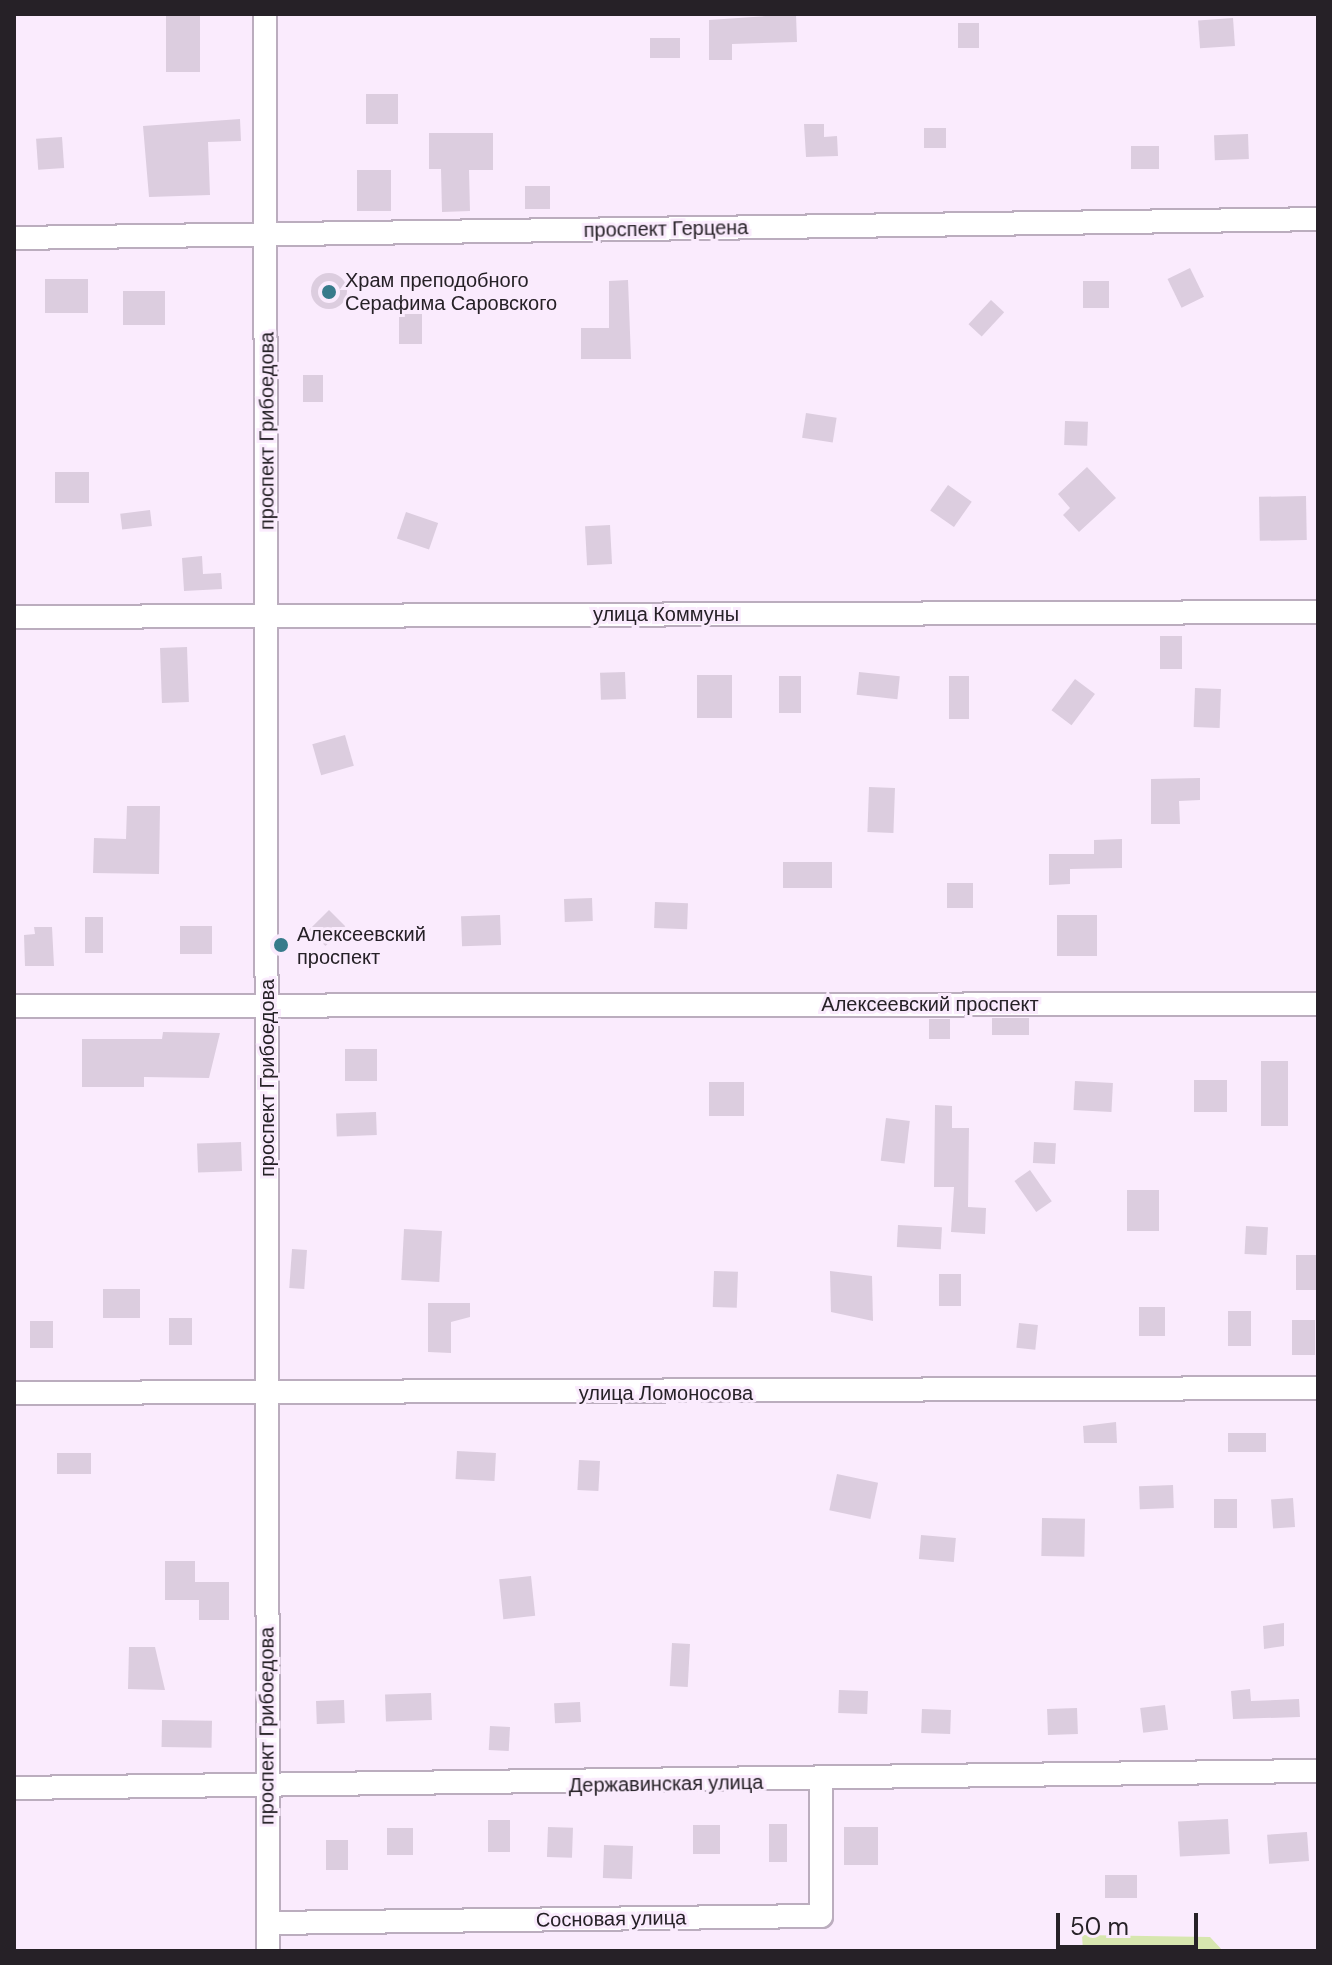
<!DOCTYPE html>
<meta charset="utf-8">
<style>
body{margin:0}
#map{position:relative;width:1332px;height:1965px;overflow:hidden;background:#faebfd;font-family:"DM Sans",sans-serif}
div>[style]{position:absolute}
.green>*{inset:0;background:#d7e6af}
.building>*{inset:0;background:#dccddf;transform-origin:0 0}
.round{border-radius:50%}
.roads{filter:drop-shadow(2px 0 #bbadbe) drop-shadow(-2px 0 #bbadbe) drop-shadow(0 2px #bbadbe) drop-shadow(0 -2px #bbadbe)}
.minor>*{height:22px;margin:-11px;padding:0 11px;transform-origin:11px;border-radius:11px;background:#fff}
.dots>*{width:22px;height:22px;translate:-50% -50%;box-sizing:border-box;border:4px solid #faebfd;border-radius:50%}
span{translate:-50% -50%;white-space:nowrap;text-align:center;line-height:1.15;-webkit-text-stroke:6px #faebfd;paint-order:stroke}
.street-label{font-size:20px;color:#262127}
.poi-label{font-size:20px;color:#262127}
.left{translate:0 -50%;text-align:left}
.frame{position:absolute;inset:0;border:16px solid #262127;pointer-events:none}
.scale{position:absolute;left:1056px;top:1913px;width:142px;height:36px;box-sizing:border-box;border:4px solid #262127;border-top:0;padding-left:10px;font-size:24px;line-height:28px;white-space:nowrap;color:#262127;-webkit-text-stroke:6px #faebfd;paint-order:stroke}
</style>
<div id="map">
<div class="green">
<i style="clip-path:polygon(1082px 1935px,1210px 1937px,1223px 1951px,1083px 1951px)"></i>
</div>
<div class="building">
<i style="left:166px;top:14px;width:34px;height:58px"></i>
<i style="clip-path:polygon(796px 14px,797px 42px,732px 44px,732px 60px,709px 60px,709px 20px)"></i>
<i style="left:1233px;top:18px;width:28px;height:35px;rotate:86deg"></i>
<i style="left:958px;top:23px;width:21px;height:25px"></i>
<i style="left:650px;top:38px;width:30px;height:20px"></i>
<i style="left:366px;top:94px;width:32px;height:30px"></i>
<i style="clip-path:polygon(240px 119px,241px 141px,208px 142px,210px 195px,149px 197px,143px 126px)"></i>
<i style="clip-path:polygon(804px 124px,824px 124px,824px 137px,837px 136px,838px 156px,806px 157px)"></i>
<i style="left:924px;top:128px;width:22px;height:20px"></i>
<i style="clip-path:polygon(429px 133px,493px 133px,493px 170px,469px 170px,470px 211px,442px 212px,441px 169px,429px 169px)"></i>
<i style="left:1248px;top:134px;width:25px;height:34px;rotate:88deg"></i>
<i style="left:62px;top:137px;width:31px;height:26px;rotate:86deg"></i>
<i style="left:1131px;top:146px;width:28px;height:23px"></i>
<i style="left:357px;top:170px;width:34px;height:41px"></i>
<i style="left:525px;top:186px;width:25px;height:23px"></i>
<i style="left:1190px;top:268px;width:32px;height:25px;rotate:64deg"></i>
<i class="round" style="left:311px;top:273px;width:36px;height:36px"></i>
<i style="left:88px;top:279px;width:34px;height:43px;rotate:90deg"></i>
<i style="clip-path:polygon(628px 280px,631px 359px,581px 359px,581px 328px,609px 328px,609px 281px)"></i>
<i style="left:1083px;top:281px;width:26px;height:27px"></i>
<i style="left:165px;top:291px;width:34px;height:42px;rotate:90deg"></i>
<i style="left:991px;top:300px;width:18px;height:33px;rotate:43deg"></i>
<i style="left:399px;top:314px;width:23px;height:30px"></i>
<i style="left:303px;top:375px;width:20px;height:27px"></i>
<i style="left:806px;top:413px;width:31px;height:25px;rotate:9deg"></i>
<i style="left:1065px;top:421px;width:23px;height:24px;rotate:2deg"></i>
<i style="clip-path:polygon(1087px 467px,1116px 498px,1079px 532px,1063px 515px,1070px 508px,1058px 494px)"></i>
<i style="left:55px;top:472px;width:34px;height:31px"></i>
<i style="left:948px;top:485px;width:29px;height:31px;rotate:35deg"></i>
<i style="left:1306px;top:496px;width:44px;height:47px;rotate:89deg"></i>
<i style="left:150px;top:510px;width:16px;height:30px;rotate:83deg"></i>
<i style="left:406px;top:512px;width:34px;height:28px;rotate:19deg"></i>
<i style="left:610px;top:525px;width:39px;height:25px;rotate:87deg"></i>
<i style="clip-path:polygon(202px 556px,203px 574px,221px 573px,222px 589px,184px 591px,182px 558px)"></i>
<i style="left:1160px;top:636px;width:22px;height:33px"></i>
<i style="left:187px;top:647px;width:55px;height:27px;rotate:88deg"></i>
<i style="left:625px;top:672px;width:27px;height:25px;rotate:88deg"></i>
<i style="left:859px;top:672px;width:41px;height:23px;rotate:6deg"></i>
<i style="left:697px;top:675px;width:35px;height:43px"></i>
<i style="left:779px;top:676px;width:22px;height:37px"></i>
<i style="left:949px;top:676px;width:20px;height:43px"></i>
<i style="left:1075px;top:679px;width:25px;height:39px;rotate:37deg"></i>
<i style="left:1195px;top:688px;width:26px;height:39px;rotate:2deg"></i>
<i style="left:345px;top:735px;width:32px;height:34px;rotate:74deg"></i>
<i style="clip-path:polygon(1200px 778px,1200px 800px,1179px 801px,1180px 824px,1151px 824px,1151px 779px)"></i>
<i style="left:869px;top:787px;width:26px;height:45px;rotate:2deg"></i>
<i style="clip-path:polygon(127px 806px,160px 806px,159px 874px,93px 873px,94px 838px,126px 839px)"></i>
<i style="clip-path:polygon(1122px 839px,1122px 868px,1070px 869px,1070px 884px,1049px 885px,1049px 854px,1094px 854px,1094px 840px)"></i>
<i style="left:832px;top:862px;width:26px;height:49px;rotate:90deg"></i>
<i style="left:947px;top:883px;width:26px;height:25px"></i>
<i style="left:592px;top:898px;width:23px;height:28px;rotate:88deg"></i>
<i style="left:655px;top:902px;width:33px;height:26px;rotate:2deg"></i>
<i style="left:329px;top:910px;width:23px;height:28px;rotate:45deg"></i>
<i style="left:500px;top:915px;width:30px;height:39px;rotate:88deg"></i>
<i style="left:1057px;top:915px;width:40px;height:41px"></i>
<i style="left:103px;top:917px;width:36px;height:18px;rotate:90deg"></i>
<i style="left:212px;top:926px;width:28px;height:32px;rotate:90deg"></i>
<i style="clip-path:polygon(34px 927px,52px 927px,54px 966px,25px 966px,24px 935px,35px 934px)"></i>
<i style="left:992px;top:1018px;width:37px;height:17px"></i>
<i style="left:929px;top:1019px;width:21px;height:20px"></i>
<i style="clip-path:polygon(163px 1032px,220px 1033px,209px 1078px,144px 1077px,144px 1087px,82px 1087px,82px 1039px,162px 1039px)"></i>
<i style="left:345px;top:1049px;width:32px;height:32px"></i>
<i style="left:1261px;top:1061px;width:27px;height:65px"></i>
<i style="left:1194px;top:1080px;width:33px;height:32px"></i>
<i style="left:1075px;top:1081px;width:38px;height:29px;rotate:3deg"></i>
<i style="left:744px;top:1082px;width:34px;height:35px;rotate:90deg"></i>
<i style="clip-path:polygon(935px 1105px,952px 1106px,952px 1128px,969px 1128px,968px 1207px,986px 1208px,985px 1234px,951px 1232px,954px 1187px,934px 1187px)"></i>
<i style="left:376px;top:1112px;width:23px;height:40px;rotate:88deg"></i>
<i style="left:886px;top:1118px;width:24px;height:43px;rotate:7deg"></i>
<i style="left:241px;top:1142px;width:29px;height:44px;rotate:88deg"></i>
<i style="left:1034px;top:1142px;width:22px;height:21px;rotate:3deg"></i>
<i style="left:1030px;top:1170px;width:38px;height:19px;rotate:55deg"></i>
<i style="left:1159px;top:1190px;width:41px;height:32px;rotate:90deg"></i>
<i style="left:898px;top:1225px;width:44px;height:22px;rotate:3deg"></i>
<i style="left:1246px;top:1226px;width:22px;height:28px;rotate:3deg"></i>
<i style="left:404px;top:1229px;width:38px;height:51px;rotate:3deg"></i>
<i style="left:292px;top:1249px;width:15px;height:39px;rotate:4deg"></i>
<i style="left:1296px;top:1255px;width:22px;height:35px"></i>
<i style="left:714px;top:1271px;width:24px;height:36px;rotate:2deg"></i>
<i style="clip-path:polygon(830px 1271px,872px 1276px,873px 1321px,831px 1312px)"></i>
<i style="left:939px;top:1274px;width:22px;height:32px"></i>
<i style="left:103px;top:1289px;width:37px;height:29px"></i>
<i style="clip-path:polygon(428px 1303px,470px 1303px,470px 1317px,451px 1322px,451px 1353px,428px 1352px)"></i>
<i style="left:1139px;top:1307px;width:26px;height:29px"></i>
<i style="left:1228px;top:1311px;width:23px;height:35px"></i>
<i style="left:192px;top:1318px;width:27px;height:23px;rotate:90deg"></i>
<i style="left:1292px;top:1320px;width:23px;height:35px"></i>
<i style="left:53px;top:1321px;width:27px;height:23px;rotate:90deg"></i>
<i style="left:1019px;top:1323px;width:19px;height:25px;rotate:6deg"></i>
<i style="clip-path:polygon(1116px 1422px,1117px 1443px,1084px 1443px,1083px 1426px)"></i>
<i style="left:1228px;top:1433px;width:38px;height:19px"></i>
<i style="left:457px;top:1451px;width:39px;height:28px;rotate:3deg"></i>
<i style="left:91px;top:1453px;width:21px;height:34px;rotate:90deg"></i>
<i style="left:579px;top:1460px;width:21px;height:30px;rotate:3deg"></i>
<i style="left:837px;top:1474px;width:42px;height:37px;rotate:12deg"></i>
<i style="left:1173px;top:1485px;width:23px;height:34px;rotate:88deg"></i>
<i style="left:1293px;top:1498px;width:29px;height:22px;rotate:86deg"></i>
<i style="left:1214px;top:1499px;width:23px;height:29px"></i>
<i style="left:1042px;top:1518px;width:43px;height:38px;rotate:1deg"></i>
<i style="left:921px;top:1535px;width:35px;height:24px;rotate:5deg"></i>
<i style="clip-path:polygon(165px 1561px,195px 1561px,195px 1582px,229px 1582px,229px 1620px,199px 1620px,199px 1600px,165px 1600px)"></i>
<i style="left:531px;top:1576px;width:40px;height:32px;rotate:84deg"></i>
<i style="clip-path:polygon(1284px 1623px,1284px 1646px,1264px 1649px,1263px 1626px)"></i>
<i style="left:672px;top:1643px;width:18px;height:43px;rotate:3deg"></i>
<i style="clip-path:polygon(129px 1647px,155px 1647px,165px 1690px,128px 1689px)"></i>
<i style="clip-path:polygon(1250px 1689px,1251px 1701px,1299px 1699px,1300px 1717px,1233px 1719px,1231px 1691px)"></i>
<i style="left:839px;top:1690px;width:29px;height:23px;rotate:2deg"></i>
<i style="left:431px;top:1693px;width:27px;height:46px;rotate:88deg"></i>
<i style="left:344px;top:1700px;width:23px;height:28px;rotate:88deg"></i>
<i style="left:580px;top:1702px;width:20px;height:26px;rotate:87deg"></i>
<i style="left:1165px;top:1705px;width:25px;height:25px;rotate:83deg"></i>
<i style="left:1077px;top:1708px;width:26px;height:30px;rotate:88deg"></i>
<i style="left:922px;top:1709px;width:29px;height:24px;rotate:2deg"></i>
<i style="left:162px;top:1720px;width:50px;height:27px;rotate:1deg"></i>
<i style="left:490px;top:1726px;width:20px;height:24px;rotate:3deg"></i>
<i style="left:1228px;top:1819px;width:35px;height:50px;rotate:87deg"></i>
<i style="left:510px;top:1820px;width:32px;height:22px;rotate:90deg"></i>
<i style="left:787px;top:1824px;width:38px;height:18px;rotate:90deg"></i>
<i style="left:693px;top:1825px;width:27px;height:29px"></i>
<i style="left:548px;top:1827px;width:25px;height:30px;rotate:2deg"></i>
<i style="left:844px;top:1827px;width:34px;height:38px"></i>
<i style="left:387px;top:1828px;width:26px;height:27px"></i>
<i style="left:1307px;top:1832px;width:29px;height:40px;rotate:86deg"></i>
<i style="left:326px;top:1840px;width:22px;height:30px"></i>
<i style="left:604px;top:1845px;width:29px;height:33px;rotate:2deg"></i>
<i style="left:1105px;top:1875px;width:32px;height:23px"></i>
</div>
<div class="roads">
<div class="minor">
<i style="left:265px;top:14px;width:1937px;rotate:89.91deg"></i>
<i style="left:14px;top:238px;width:1304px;rotate:-0.83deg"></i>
<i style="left:14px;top:617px;width:1304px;rotate:-0.22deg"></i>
<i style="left:14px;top:1006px;width:1304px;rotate:-0.09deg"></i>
<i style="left:14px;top:1393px;width:1304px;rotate:-0.22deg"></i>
<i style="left:14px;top:1788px;width:1304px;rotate:-0.75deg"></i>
<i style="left:268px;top:1923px;width:553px;rotate:-0.73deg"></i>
<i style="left:821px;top:1916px;width:134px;rotate:-90deg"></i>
</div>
</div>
<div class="dots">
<i style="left:329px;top:292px;background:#377b8b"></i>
<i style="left:281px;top:945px;background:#377b8b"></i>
</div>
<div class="street-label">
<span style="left:666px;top:229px;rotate:-1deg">проспект Герцена</span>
<span style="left:267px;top:431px;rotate:-90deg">проспект Грибоедова</span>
<span style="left:666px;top:614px">улица Коммуны</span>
<span style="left:930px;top:1004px">Алексеевский проспект</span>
<span style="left:267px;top:1078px;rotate:-90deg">проспект Грибоедова</span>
<span style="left:666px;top:1393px">улица Ломоносова</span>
<span style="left:267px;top:1726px;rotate:-90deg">проспект Грибоедова</span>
<span style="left:666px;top:1784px;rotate:-1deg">Державинская улица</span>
<span style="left:611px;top:1919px;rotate:-1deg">Сосновая улица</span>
</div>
<div class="poi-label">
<span class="left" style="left:345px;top:292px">Храм преподобного<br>Серафима Саровского</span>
<span class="left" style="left:297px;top:946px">Алексеевский<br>проспект</span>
</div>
<div class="frame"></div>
<div class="scale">50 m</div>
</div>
